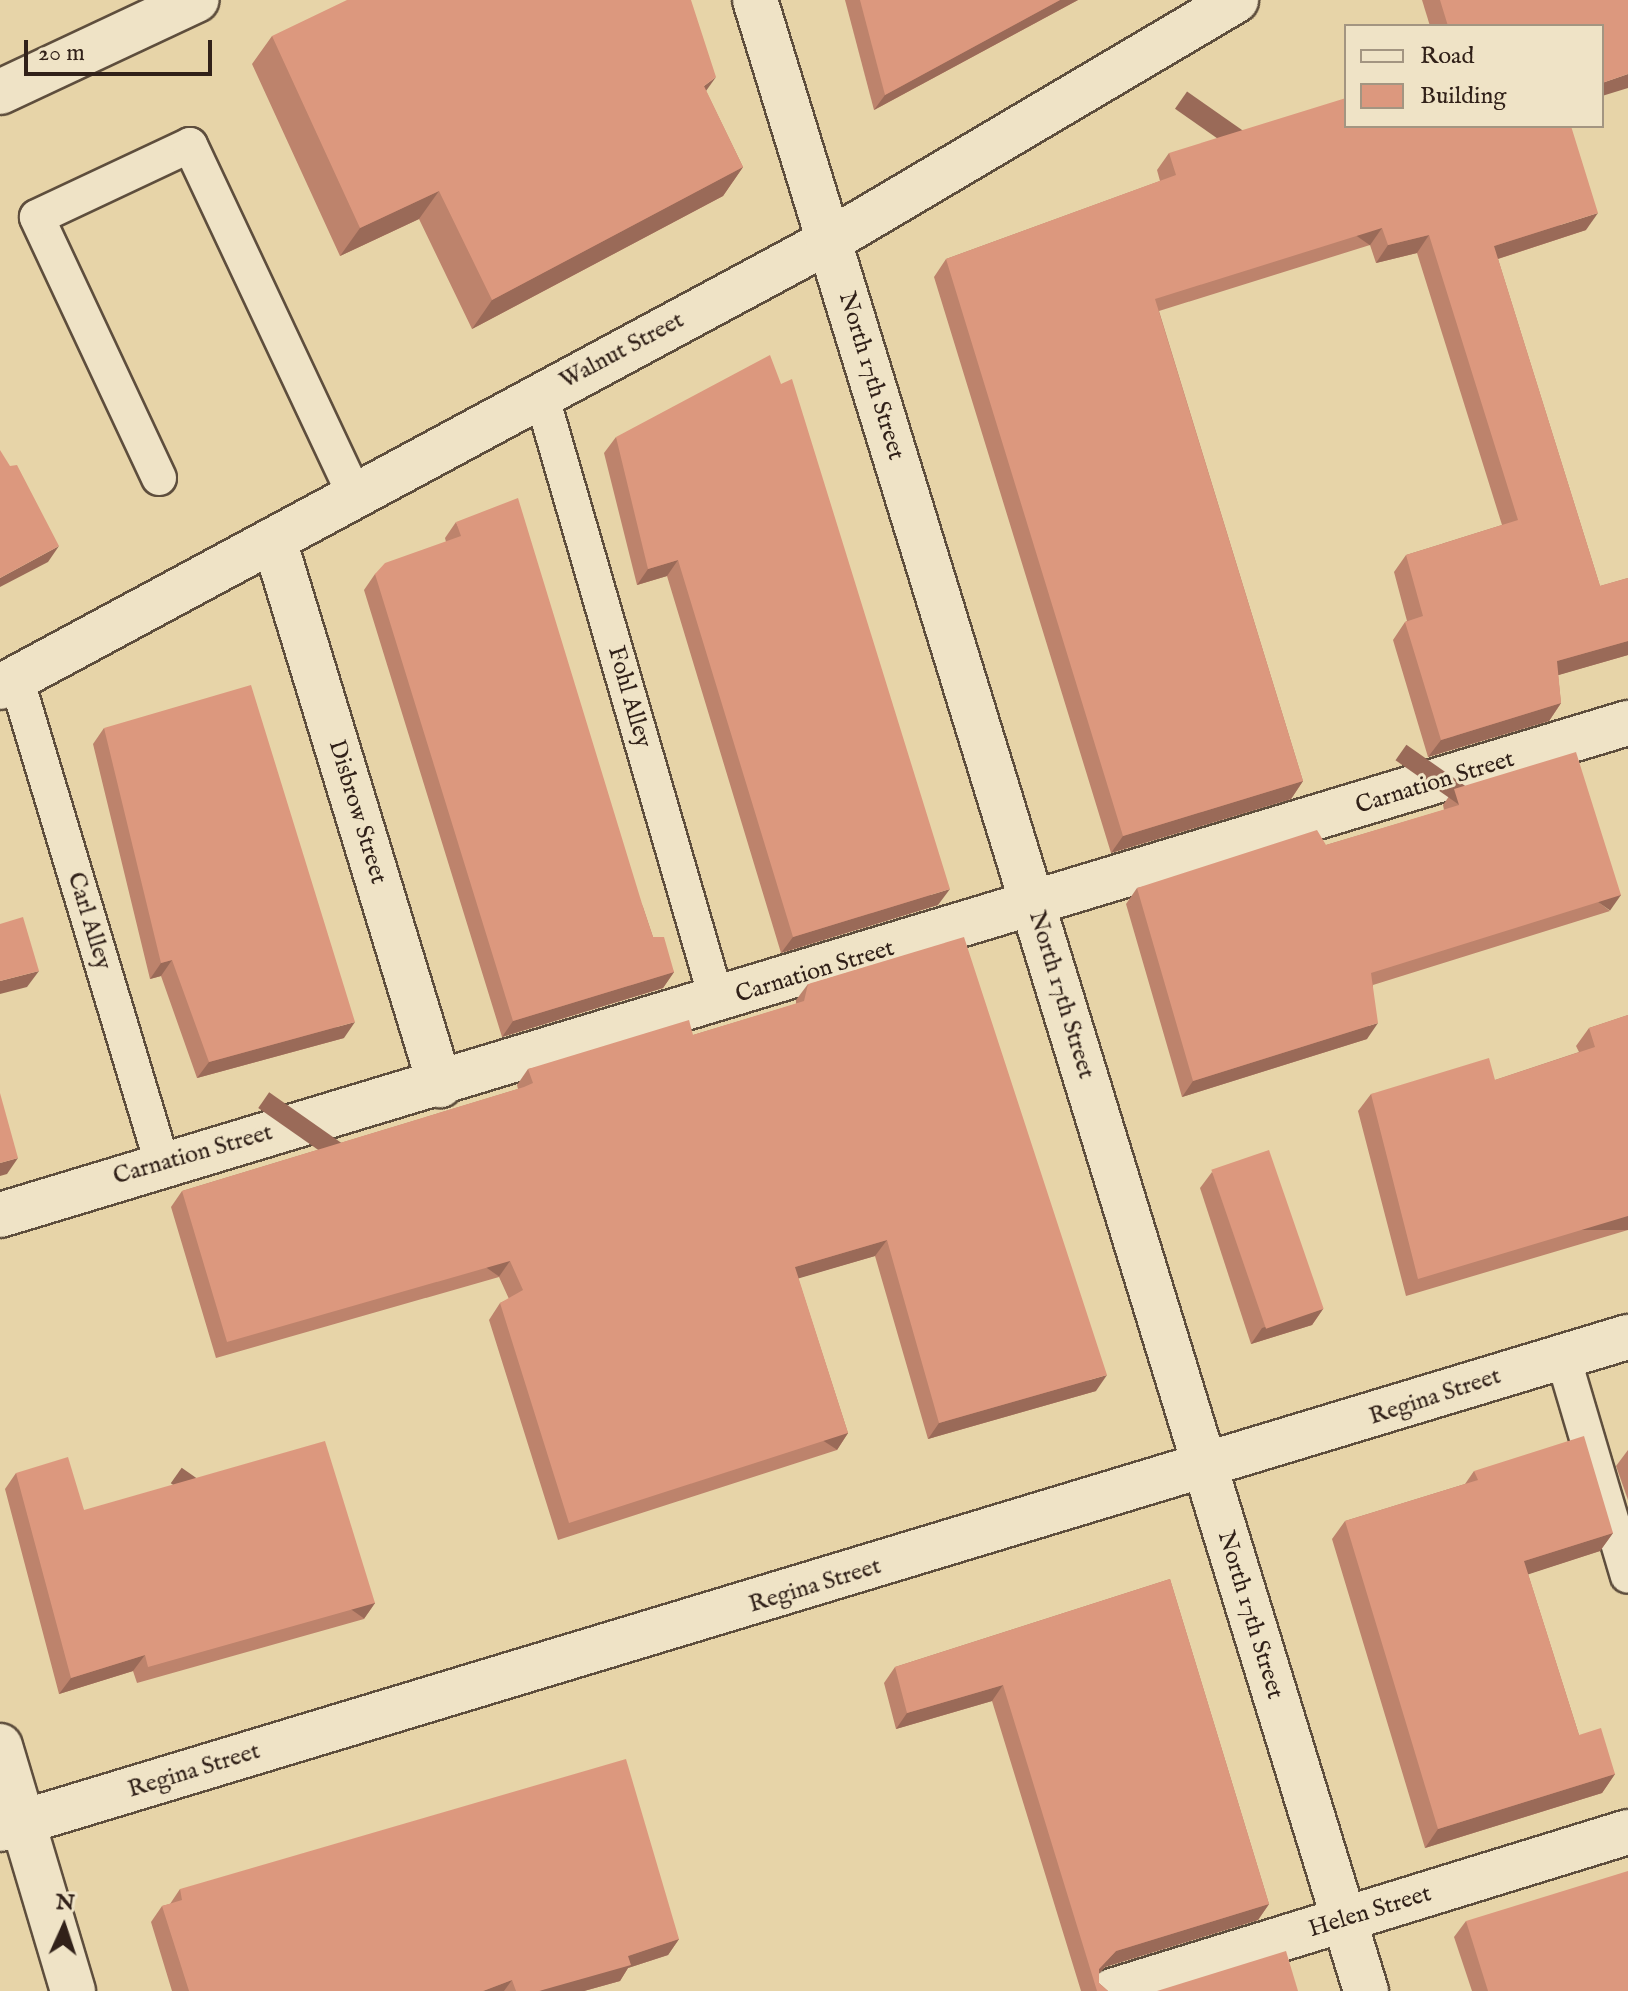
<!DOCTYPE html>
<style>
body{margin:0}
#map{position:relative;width:1628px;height:1991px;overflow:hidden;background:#e7d4a8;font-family:"IM FELL English",serif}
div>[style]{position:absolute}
.roads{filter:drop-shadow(2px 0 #5e4e3d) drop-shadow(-2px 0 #5e4e3d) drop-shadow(0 2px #5e4e3d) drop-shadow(0 -2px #5e4e3d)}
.service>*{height:34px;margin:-17px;padding:0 17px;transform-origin:17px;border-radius:17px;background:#efe3c6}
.minor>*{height:44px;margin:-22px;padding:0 22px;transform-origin:22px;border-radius:22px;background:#efe3c6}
.secondary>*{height:44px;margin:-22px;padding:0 22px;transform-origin:22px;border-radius:22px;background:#efe3c6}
.wall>*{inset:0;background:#bd836c}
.shaded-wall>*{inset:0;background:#9a6a58;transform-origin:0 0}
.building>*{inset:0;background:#dc987e;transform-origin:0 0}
span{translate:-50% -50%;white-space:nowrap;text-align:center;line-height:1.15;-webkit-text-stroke:6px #efe3c6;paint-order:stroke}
.street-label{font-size:24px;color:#312119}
.legend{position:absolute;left:1344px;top:24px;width:260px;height:104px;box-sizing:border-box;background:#efe3c6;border:2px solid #a39581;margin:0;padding:10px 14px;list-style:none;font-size:24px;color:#312119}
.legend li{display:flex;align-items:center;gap:16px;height:40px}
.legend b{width:40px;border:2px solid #a39581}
.north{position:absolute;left:24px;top:1887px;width:80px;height:80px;-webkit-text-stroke:6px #efe3c6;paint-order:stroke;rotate:3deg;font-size:22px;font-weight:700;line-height:32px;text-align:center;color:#312119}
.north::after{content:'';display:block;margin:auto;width:28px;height:36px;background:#312119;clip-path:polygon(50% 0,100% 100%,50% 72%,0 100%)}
.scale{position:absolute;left:24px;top:40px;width:188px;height:36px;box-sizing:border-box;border:4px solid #312119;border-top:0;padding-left:10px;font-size:24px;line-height:28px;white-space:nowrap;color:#312119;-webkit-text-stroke:6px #efe3c6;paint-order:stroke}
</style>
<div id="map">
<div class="roads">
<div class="service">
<i style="left:541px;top:394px;width:632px;rotate:73.83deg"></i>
<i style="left:159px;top:478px;width:288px;rotate:-115.1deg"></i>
<i style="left:37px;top:217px;width:169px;rotate:-25.2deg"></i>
<i style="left:190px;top:145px;width:387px;rotate:64.8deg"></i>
<i style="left:16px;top:678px;width:506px;rotate:73.25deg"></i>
<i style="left:1563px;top:1357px;width:228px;rotate:73.5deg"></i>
</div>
<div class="minor">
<i style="left:0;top:92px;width:217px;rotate:-25.1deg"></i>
<i style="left:274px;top:540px;width:570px;rotate:73.06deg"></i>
<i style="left:0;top:687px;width:941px;rotate:-28.28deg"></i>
<i style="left:829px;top:241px;width:473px;rotate:-30.6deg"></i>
<i style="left:0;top:1215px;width:1701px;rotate:-16.82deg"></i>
<i style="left:0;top:1746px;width:256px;rotate:73.4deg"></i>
<i style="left:0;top:1829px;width:1701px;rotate:-16.82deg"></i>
<i style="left:1112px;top:1991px;width:540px;rotate:-17.13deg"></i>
</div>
<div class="secondary">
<i style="left:755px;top:0;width:2083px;rotate:72.94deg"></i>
</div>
</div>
<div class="wall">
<i style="clip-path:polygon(845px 0,1078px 0,874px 110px)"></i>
<i style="clip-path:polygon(1422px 0,1628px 0,1602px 26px,1430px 26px)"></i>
<i style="clip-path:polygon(272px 36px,706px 91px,743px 167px,723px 196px,472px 329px,419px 219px,340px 256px,252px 64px)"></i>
<i style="clip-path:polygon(1169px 153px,1586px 230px,1498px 259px,1600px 586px,1628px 578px,1628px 655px,1558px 675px,1561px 703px,1549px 721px,1428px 757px,1393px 640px,1405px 622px,1407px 621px,1394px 572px,1406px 555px,1502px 525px,1417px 253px,1376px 263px,1370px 245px,1159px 311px,1303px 781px,1291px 799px,1111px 853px,934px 277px,946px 259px,1160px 181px,1157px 170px)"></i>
<i style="clip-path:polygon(616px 437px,938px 905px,781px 953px,667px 576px,637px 585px,604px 453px)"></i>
<i style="clip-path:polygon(456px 522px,643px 907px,653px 937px,674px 972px,663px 988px,502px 1037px,364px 590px,375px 574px,446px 542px,445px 538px)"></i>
<i style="clip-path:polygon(104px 728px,344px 1038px,197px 1078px,161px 976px,150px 979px,93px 744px)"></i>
<i style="clip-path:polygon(1454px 789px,1610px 911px,1373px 985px,1367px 1039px,1182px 1097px,1126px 904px,1137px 888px,1326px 845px,1444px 810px,1443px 805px)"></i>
<i style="clip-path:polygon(808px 984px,1096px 1391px,928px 1439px,875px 1256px,798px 1278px,848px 1433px,837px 1450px,558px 1540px,489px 1320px,500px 1303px,509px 1299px,499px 1277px,216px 1358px,171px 1207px,182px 1191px,518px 1089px,517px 1085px,528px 1069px,693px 1035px,796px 1004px,796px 1000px)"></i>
<i style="clip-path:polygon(1628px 1015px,1628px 1230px,1406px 1296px,1358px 1111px,1371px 1094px,1495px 1080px,1579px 1052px,1576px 1046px,1589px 1028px)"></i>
<i style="clip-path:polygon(1212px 1172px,1323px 1309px,1312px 1325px,1251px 1344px,1200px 1188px)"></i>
<i style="clip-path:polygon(1628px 1450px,1628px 1500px,1616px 1466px)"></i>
<i style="clip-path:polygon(1474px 1471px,1613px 1533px,1600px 1551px,1528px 1574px,1579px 1735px,1615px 1774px,1602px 1793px,1425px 1848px,1332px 1539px,1345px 1521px,1465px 1484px)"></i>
<i style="clip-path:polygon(16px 1473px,84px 1510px,375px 1603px,364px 1619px,137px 1683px,133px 1671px,59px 1694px,5px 1489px)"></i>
<i style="clip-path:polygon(1170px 1579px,1269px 1904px,1258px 1920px,1105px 1967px,1099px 1973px,1099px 1983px,1108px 1991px,1081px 1991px,992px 1701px,896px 1729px,884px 1683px,895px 1667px)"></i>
<i style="clip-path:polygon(180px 1889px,679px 1939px,668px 1955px,628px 1968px,620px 1981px,584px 1991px,172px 1991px,151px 1922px,162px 1906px,170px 1904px)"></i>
<i style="clip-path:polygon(1466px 1921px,1628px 1991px,1472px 1991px,1454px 1937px)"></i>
</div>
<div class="shaded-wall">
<i style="clip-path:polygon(1060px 0,1078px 0,874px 110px,885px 95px)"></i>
<i style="clip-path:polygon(1628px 74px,1628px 88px,1602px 96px,1602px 83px)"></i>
<i style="clip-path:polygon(716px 77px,696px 105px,704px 86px)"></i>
<i style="clip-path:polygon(743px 167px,723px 196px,472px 329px,492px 300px)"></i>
<i style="clip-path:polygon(439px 191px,419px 219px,340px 256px,360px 228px)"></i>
<i style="clip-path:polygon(1598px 213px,1586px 230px,1482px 264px,1494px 246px)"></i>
<i style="left:1382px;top:228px;width:21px;height:238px;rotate:125deg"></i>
<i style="clip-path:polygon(1429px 235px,1417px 253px,1376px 263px,1388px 245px)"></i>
<i style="clip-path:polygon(59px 546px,48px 562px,0 587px,0 578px)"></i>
<i style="clip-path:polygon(678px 560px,667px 576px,637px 585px,648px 569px)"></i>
<i style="clip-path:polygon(1628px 641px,1628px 655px,1545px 679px,1557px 661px)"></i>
<i style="clip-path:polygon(1561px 703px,1549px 721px,1428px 757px,1441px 740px)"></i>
<i style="clip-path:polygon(1303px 781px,1291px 799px,1111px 853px,1123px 836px)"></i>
<i style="clip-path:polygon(950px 889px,938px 905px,781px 953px,793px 937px)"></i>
<i style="left:1621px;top:895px;width:19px;height:262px;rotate:125deg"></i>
<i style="clip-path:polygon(172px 960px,161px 976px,150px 979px,161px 963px)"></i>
<i style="clip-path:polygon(39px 971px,27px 987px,0 994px,0 981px)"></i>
<i style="clip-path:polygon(674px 972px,663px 988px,502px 1037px,513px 1021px)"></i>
<i style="clip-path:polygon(355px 1022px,344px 1038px,197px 1078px,209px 1062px)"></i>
<i style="clip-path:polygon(1378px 1023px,1367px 1039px,1182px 1097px,1193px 1081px)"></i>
<i style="clip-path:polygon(18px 1158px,7px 1174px,0 1176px,0 1163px)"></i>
<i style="left:1628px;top:1216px;width:14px;height:219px;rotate:90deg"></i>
<i style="clip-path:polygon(887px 1240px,875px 1256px,783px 1283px,795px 1267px)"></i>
<i style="left:510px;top:1261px;width:19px;height:294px;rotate:125deg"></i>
<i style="clip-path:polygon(1323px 1309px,1312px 1325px,1251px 1344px,1262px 1328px)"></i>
<i style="clip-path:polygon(1107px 1375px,1096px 1391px,928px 1439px,939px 1423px)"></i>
<i style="left:848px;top:1433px;width:20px;height:293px;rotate:123deg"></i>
<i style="clip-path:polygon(1613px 1533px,1600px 1551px,1511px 1580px,1524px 1561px)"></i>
<i style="left:375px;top:1603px;width:19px;height:236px;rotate:125deg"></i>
<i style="clip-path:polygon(145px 1655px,133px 1671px,59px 1694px,71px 1678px)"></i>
<i style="clip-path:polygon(1003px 1685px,992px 1701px,896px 1729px,907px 1713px)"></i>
<i style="clip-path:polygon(1615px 1774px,1602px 1793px,1425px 1848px,1438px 1829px)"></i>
<i style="clip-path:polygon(1269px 1904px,1258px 1920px,1105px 1967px,1093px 1979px,1099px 1969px,1116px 1951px)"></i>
<i style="clip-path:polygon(679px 1939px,668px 1955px,628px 1968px,620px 1981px,584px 1991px,539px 1991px,628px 1956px)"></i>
<i style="clip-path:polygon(512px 1980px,504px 1991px,483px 1991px)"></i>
</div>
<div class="building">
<i style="clip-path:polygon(347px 0,691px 0,716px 77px,704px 86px,743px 167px,492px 300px,439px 191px,360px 228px,272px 36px)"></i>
<i style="clip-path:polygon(860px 0,1060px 0,885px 95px)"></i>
<i style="clip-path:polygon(1440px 0,1628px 0,1628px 74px,1602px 83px,1602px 26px,1448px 26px)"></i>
<i style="clip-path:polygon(1346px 98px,1346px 126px,1571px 126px,1598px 213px,1494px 246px,1600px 586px,1628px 578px,1628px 641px,1557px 661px,1561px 703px,1441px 740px,1405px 622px,1423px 616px,1406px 555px,1518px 520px,1429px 235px,1388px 245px,1382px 228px,1155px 299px,1303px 781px,1123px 836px,946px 259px,1176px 175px,1169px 153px)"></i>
<i style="clip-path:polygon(770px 355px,781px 384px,792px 379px,950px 889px,793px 937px,678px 560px,648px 569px,616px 437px)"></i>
<i style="clip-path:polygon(0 450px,10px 466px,17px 465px,59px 546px,0 578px)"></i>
<i style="clip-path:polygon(518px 498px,643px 907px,653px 937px,664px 937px,674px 972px,513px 1021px,375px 574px,385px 563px,461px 536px,456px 522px)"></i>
<i style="clip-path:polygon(251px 685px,355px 1022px,209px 1062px,172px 960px,161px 963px,104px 728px)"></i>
<i style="clip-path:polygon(1576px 752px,1621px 895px,1371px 973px,1378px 1023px,1193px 1081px,1137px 888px,1317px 830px,1326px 845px,1459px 805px,1454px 789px)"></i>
<i style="clip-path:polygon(23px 917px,39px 971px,0 981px,0 924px)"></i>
<i style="clip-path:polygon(964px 937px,1107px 1375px,939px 1423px,887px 1240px,795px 1267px,848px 1433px,569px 1523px,500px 1303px,523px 1290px,510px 1261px,227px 1342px,182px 1191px,524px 1087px,533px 1083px,528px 1069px,689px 1020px,693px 1035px,804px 1001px,808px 984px)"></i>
<i style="clip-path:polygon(1628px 1015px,1628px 1216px,1418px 1279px,1371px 1094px,1489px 1058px,1495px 1080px,1595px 1047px,1589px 1028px)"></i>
<i style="clip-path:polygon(0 1093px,18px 1158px,0 1163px)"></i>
<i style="left:1269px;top:1150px;width:168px;height:61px;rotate:71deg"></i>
<i style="clip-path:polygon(1584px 1436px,1613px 1533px,1524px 1561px,1579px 1735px,1601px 1728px,1615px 1774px,1438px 1829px,1345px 1521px,1478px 1480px,1474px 1471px)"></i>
<i style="clip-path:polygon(325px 1441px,375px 1603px,148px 1667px,145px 1655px,71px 1678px,16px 1473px,68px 1457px,84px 1510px)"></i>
<i style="clip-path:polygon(1170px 1579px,1269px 1904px,1116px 1951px,1099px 1969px,1099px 1983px,1108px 1991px,1097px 1991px,1003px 1685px,907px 1713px,895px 1667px)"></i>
<i style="clip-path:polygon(626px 1759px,679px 1939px,628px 1956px,631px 1965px,539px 1991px,516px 1991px,512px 1980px,483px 1991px,189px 1991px,162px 1906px,182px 1900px,180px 1889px)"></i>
<i style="clip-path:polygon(1628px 1871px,1628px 1991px,1488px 1991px,1466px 1921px)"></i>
<i style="clip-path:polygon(1286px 1951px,1298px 1991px,1157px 1991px)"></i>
</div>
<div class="street-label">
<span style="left:622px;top:351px;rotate:-28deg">Walnut Street</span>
<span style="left:871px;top:376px;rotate:73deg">North 17th Street</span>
<span style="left:629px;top:697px;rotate:74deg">Fohl Alley</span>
<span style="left:1435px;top:783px;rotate:-17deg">Carnation Street</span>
<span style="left:357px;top:812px;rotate:73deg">Disbrow Street</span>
<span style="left:89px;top:921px;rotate:73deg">Carl Alley</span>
<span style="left:815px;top:972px;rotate:-17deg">Carnation Street</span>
<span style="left:1061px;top:995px;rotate:73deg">North 17th Street</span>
<span style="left:193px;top:1155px;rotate:-16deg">Carnation Street</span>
<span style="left:1435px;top:1397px;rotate:-18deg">Regina Street</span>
<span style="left:815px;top:1586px;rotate:-17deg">Regina Street</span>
<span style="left:1250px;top:1615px;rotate:73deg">North 17th Street</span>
<span style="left:194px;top:1771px;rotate:-17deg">Regina Street</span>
<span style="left:1370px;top:1912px;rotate:-17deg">Helen Street</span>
</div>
<ul class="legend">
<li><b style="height:10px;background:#efe3c6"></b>Road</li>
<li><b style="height:22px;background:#dc987e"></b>Building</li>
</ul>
<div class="north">N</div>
<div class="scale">20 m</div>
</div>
